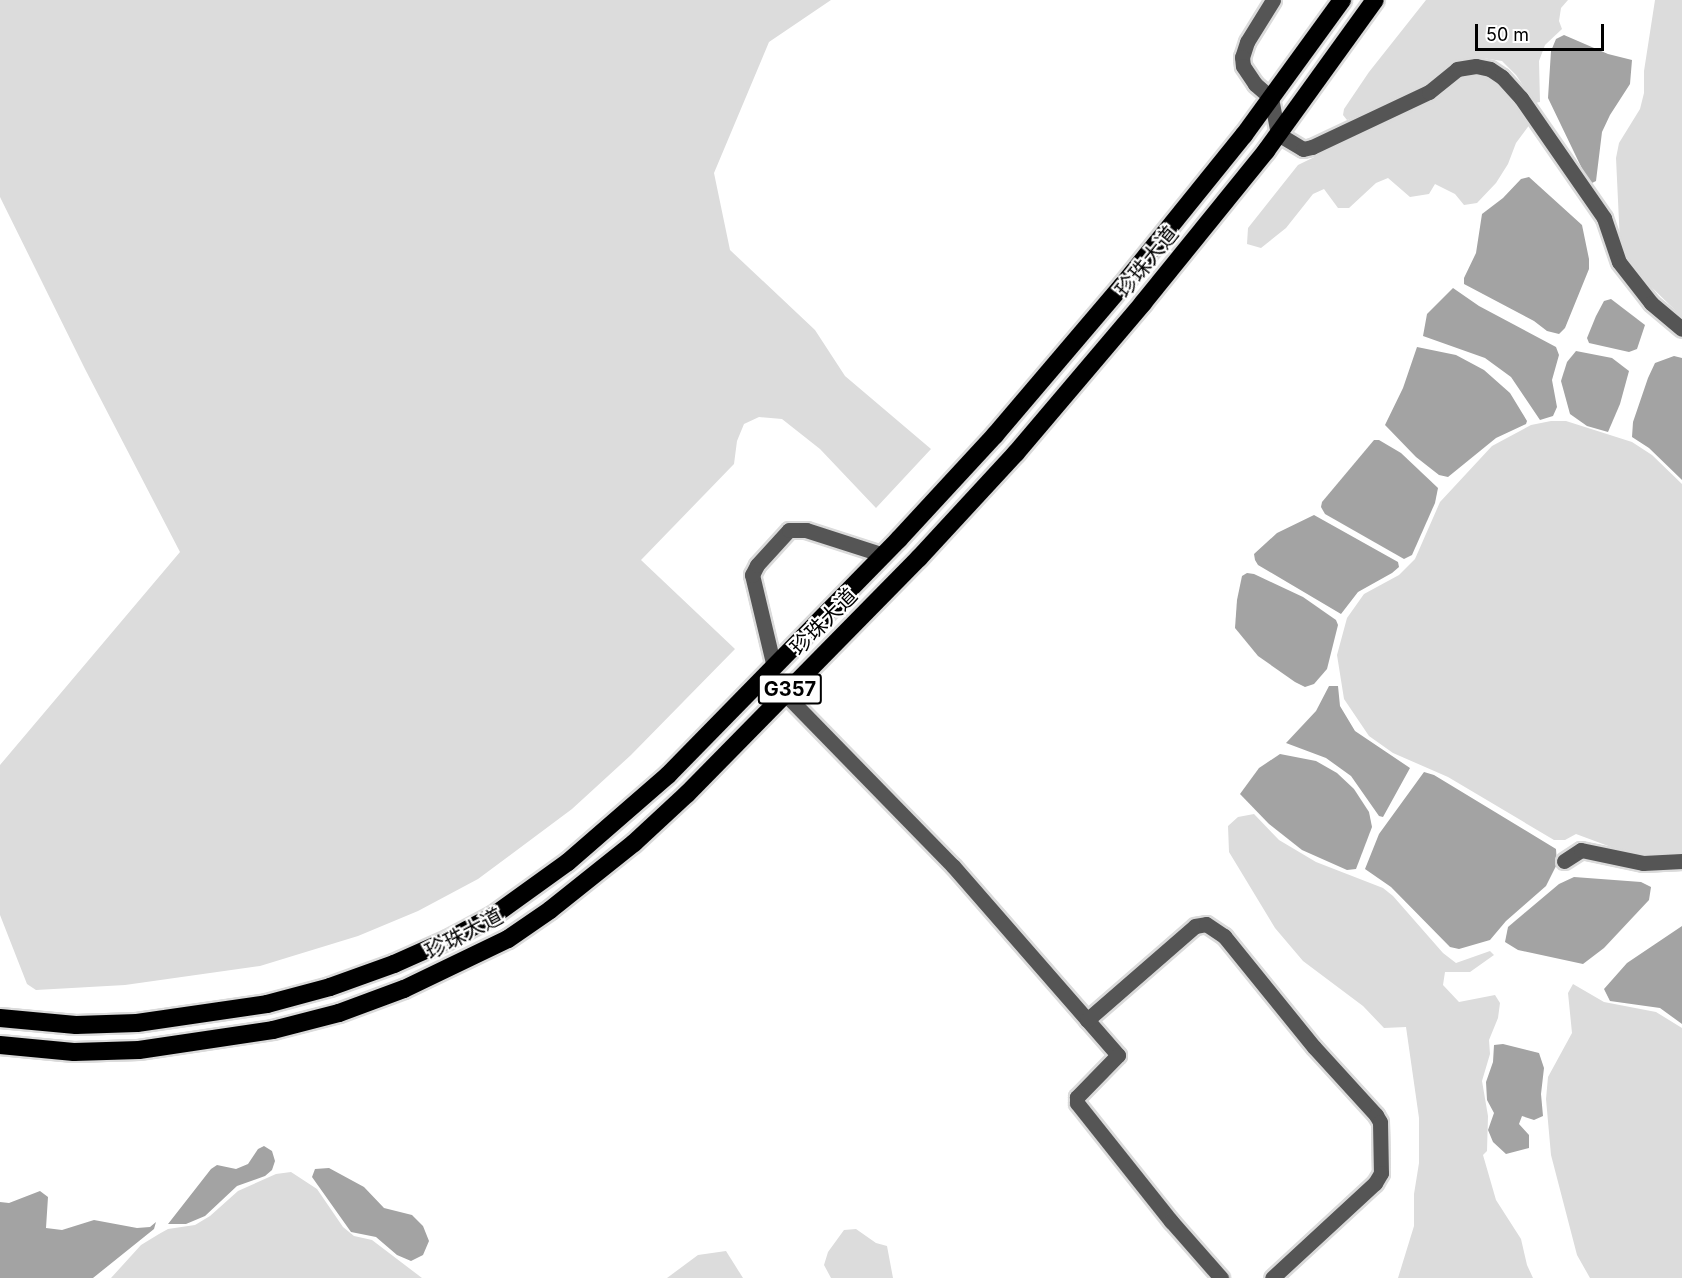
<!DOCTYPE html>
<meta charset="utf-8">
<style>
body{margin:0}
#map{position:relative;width:1682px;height:1278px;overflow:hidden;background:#fff;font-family:Inter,"Noto Sans SC",sans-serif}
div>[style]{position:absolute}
.green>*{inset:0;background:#dcdcdc}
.water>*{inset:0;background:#a3a3a3}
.roads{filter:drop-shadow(2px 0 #dbdbdb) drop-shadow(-2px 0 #dbdbdb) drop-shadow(0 2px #dbdbdb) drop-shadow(0 -2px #dbdbdb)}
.minor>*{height:15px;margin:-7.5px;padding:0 7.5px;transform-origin:7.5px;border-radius:7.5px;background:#555}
.highway>*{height:18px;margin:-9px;padding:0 9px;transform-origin:9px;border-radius:9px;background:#000}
span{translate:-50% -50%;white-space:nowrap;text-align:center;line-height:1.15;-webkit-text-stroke:4.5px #fff;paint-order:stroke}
.shield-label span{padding:2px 4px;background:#fff;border:2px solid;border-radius:4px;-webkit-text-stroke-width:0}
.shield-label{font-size:20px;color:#000;font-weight:700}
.street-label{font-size:21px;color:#000}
.scale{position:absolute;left:1475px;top:24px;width:129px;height:27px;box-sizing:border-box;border:3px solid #000;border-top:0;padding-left:8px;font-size:18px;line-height:21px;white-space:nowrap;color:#000;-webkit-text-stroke:4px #fff;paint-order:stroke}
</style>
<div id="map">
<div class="green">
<i style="clip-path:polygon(0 0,831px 0,769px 42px,714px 173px,730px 250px,815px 330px,845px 376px,931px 449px,876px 508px,820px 449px,782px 419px,759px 417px,744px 424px,737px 441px,734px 464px,641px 560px,735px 649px,631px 755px,572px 809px,478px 879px,418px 911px,358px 936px,260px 966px,125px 985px,36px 990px,27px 984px,0 915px,0 765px,180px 552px,85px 369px,0 197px)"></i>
<i style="clip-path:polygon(1426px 0,1568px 0,1561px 8px,1559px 21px,1562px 29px,1545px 45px,1539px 61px,1540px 102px,1535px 103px,1516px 75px,1502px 61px,1482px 58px,1454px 63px,1408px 97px,1347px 120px,1343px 115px,1344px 109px,1369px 72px)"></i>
<i style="clip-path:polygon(1655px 0,1682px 0,1682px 317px,1632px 268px,1620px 243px,1616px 158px,1619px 143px,1640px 109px,1644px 93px,1644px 71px)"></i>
<i style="clip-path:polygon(1468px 75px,1489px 75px,1498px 81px,1517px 102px,1530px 124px,1516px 143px,1508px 164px,1496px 183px,1477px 203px,1464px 205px,1455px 194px,1435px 184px,1429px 194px,1410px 197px,1388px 178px,1376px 183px,1349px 208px,1338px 208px,1324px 189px,1313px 194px,1286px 228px,1261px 248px,1247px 244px,1248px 228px,1298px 165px,1431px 100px)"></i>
<i style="clip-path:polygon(1551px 421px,1566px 421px,1632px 442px,1652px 455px,1682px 484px,1682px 854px,1652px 856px,1611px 847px,1576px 834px,1565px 840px,1554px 840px,1448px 777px,1393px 753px,1369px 736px,1344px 699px,1337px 655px,1347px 618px,1364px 594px,1399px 575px,1415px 559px,1440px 502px,1492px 446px,1531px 425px)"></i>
<i style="clip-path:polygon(1254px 814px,1279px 840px,1316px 862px,1383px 888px,1393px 896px,1443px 953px,1456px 963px,1490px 951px,1494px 955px,1470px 972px,1445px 972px,1443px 985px,1459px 1002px,1495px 995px,1500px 1003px,1498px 1018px,1489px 1040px,1490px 1054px,1482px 1081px,1488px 1116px,1487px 1151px,1483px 1155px,1496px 1200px,1521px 1239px,1527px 1265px,1533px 1278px,1398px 1278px,1414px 1226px,1414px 1194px,1419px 1163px,1419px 1118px,1406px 1027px,1384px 1028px,1363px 1006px,1303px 961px,1275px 928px,1229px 852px,1228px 826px,1238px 817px)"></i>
<i style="clip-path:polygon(1573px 984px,1604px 1002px,1656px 1012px,1682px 1028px,1682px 1278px,1590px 1278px,1577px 1255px,1551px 1155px,1546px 1099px,1548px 1077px,1572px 1033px,1568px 993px)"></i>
<i style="clip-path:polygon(291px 1172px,317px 1189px,343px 1227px,354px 1236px,372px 1240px,422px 1278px,111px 1278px,141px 1245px,159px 1234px,168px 1229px,195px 1225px,210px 1216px,238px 1191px,276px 1174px)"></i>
<i style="clip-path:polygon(856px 1229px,876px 1243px,887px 1246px,893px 1278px,831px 1278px,824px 1265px,828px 1252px,844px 1230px)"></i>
<i style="clip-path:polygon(726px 1251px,743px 1278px,667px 1278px,698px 1255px)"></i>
</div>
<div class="water">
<i style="clip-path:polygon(1564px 35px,1608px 54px,1632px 60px,1630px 84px,1610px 115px,1602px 132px,1596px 181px,1592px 183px,1586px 177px,1548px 98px,1551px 51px,1556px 39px)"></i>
<i style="clip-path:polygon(1529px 177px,1582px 225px,1589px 259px,1589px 269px,1565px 328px,1559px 334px,1547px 331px,1534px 321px,1464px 284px,1464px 278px,1476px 253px,1482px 214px,1503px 198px,1521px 179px)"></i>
<i style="clip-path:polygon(1453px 288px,1479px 306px,1556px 347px,1559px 355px,1552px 380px,1557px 407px,1553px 416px,1540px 420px,1511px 377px,1485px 358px,1423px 336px,1427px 314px)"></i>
<i style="clip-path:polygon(1611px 299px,1645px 325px,1637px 349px,1629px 352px,1589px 343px,1587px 338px,1596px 316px,1604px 301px)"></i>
<i style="clip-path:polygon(1417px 347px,1456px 355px,1484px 370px,1510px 393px,1527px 421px,1526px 424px,1496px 438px,1448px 477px,1439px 475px,1416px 457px,1385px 425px,1403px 388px)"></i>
<i style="clip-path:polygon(1576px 351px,1612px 358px,1629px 371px,1620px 404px,1608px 432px,1587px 426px,1570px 414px,1561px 381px,1567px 362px)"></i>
<i style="clip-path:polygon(1674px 356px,1682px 358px,1682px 480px,1649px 448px,1632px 437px,1633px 422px,1648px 378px,1655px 363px)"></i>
<i style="clip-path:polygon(1374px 440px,1379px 440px,1401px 453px,1438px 488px,1435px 503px,1412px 555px,1404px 559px,1325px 514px,1321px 507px,1322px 502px)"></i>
<i style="clip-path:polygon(1314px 515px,1398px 562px,1399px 567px,1392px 573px,1358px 592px,1341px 614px,1258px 565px,1255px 560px,1254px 554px,1277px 533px)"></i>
<i style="clip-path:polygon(1247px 573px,1254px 574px,1303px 597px,1336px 620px,1338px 625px,1327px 669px,1314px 684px,1305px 687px,1295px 682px,1258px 656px,1235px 628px,1237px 600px,1242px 576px)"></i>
<i style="clip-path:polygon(1329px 686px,1338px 686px,1340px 706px,1355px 731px,1410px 768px,1383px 817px,1379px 816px,1351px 776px,1326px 758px,1286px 743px,1316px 711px)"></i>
<i style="clip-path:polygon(1280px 754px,1316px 761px,1337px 773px,1354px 789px,1369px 812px,1372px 827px,1356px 869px,1347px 870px,1302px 850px,1269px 824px,1240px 794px,1259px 768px)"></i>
<i style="clip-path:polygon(1424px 772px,1434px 775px,1556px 849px,1557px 864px,1546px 886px,1506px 921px,1490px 940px,1459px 949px,1450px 947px,1391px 887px,1365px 869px,1379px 834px)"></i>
<i style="clip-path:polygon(1574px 877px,1641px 882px,1651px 887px,1649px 900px,1604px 948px,1583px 964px,1518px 950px,1505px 942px,1508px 927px,1559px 884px)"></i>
<i style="clip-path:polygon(1682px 926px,1682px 1024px,1660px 1008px,1610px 1001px,1604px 989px,1627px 963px)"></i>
<i style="clip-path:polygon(1503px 1044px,1539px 1053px,1544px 1068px,1541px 1094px,1543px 1116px,1534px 1120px,1522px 1116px,1519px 1124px,1529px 1135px,1529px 1148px,1506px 1154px,1493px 1142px,1488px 1130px,1494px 1113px,1487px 1100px,1486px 1082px,1493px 1062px,1494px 1045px)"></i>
<i style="clip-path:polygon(264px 1146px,272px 1151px,275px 1161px,272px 1170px,265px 1176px,237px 1186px,205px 1216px,186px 1224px,168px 1224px,211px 1169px,217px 1165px,236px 1169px,248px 1164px,258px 1149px)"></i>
<i style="clip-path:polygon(329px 1168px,364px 1187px,384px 1208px,412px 1215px,423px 1226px,429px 1241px,423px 1255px,411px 1261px,397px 1255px,376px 1237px,351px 1232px,312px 1177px,315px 1169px)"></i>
<i style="clip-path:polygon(40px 1191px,48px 1197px,46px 1228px,62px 1230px,94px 1220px,137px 1228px,150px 1227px,156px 1222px,154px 1229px,93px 1278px,0 1278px,0 1202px,9px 1203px)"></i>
</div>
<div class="roads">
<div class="minor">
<i style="left:1273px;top:0;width:49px;rotate:121.8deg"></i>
<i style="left:1247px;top:42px;width:16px;rotate:108deg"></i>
<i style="left:1242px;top:57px;width:9px;rotate:84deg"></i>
<i style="left:1243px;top:66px;width:22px;rotate:56deg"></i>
<i style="left:1255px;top:84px;width:21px;rotate:41deg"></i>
<i style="left:1271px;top:98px;width:37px;rotate:79deg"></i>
<i style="left:1278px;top:134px;width:29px;rotate:31deg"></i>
<i style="left:1303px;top:149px;width:9px;rotate:-13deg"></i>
<i style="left:1312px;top:147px;width:129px;rotate:-25.2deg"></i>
<i style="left:1429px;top:92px;width:36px;rotate:-39deg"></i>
<i style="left:1457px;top:69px;width:19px;rotate:-9deg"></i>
<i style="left:1476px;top:66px;width:14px;rotate:12deg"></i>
<i style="left:1490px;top:69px;width:14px;rotate:34deg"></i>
<i style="left:1502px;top:77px;width:28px;rotate:48deg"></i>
<i style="left:1521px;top:98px;width:146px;rotate:55.3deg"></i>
<i style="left:1604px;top:218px;width:46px;rotate:71.2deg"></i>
<i style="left:1619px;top:262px;width:52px;rotate:52deg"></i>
<i style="left:1651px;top:303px;width:40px;rotate:40deg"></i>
<i style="left:774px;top:667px;width:95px;rotate:-103.4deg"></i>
<i style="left:752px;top:575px;width:11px;rotate:-63deg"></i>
<i style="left:757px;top:565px;width:47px;rotate:-47.6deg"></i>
<i style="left:789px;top:530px;width:17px"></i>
<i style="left:806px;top:530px;width:82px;rotate:17.8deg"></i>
<i style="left:785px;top:694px;width:240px;rotate:45.7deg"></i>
<i style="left:953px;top:866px;width:251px;rotate:48.9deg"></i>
<i style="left:1118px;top:1055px;width:59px;rotate:134.3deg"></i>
<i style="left:1077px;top:1097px;width:6px;rotate:90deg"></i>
<i style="left:1077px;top:1103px;width:151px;rotate:51.5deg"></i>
<i style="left:1171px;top:1221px;width:76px;rotate:48.7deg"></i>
<i style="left:1564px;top:861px;width:20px;rotate:-33deg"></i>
<i style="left:1581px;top:850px;width:63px;rotate:11.8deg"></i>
<i style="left:1643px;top:863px;width:39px;rotate:-3deg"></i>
<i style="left:1087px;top:1020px;width:143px;rotate:-41deg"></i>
<i style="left:1195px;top:926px;width:11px;rotate:-10deg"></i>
<i style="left:1206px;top:924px;width:22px;rotate:34deg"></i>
<i style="left:1224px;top:936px;width:143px;rotate:51deg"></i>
<i style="left:1314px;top:1047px;width:92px;rotate:47.6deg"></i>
<i style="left:1376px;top:1115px;width:8px;rotate:60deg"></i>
<i style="left:1380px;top:1122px;width:51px;rotate:88.9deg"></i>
<i style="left:1381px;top:1173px;width:12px;rotate:121deg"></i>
<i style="left:1375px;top:1183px;width:140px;rotate:137.3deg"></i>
</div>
<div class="highway">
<i style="left:0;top:1018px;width:76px;rotate:5.3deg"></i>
<i style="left:76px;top:1025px;width:61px;rotate:-1.9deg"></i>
<i style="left:137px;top:1023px;width:131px;rotate:-8.3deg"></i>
<i style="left:267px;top:1004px;width:65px;rotate:-15.1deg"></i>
<i style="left:330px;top:987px;width:68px;rotate:-19.8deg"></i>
<i style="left:394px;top:964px;width:59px;rotate:-24deg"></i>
<i style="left:448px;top:940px;width:51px;rotate:-28.1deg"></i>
<i style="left:493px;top:916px;width:92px;rotate:-35.8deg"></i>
<i style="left:568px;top:862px;width:133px;rotate:-41deg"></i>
<i style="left:668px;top:775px;width:330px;rotate:-45.6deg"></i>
<i style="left:899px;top:539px;width:142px;rotate:-47.3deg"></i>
<i style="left:995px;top:435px;width:196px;rotate:-49.6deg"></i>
<i style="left:1122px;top:286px;width:194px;rotate:-51.1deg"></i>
<i style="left:1244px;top:135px;width:167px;rotate:-54deg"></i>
<i style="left:0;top:1045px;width:74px;rotate:5.4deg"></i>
<i style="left:74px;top:1052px;width:65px;rotate:-1.8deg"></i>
<i style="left:139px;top:1050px;width:135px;rotate:-8.5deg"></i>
<i style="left:273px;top:1030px;width:68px;rotate:-14.4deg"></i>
<i style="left:339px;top:1013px;width:69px;rotate:-20.3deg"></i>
<i style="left:404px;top:989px;width:115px;rotate:-25.7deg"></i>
<i style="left:508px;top:939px;width:51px;rotate:-34.6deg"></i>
<i style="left:550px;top:910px;width:107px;rotate:-38.6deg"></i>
<i style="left:634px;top:843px;width:72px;rotate:-42.8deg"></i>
<i style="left:687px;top:794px;width:331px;rotate:-45.5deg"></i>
<i style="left:919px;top:558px;width:143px;rotate:-47.3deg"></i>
<i style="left:1016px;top:453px;width:197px;rotate:-49.7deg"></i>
<i style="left:1143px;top:303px;width:196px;rotate:-51deg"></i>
<i style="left:1266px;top:151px;width:186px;rotate:-54.2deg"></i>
</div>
</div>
<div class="shield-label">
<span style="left:790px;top:689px">G357</span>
</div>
<div class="street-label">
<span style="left:1147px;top:262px;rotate:-51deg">珍珠大道</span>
<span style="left:824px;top:622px;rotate:-45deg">珍珠大道</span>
<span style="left:464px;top:934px;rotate:-28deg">珍珠大道</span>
</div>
<div class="scale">50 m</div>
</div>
